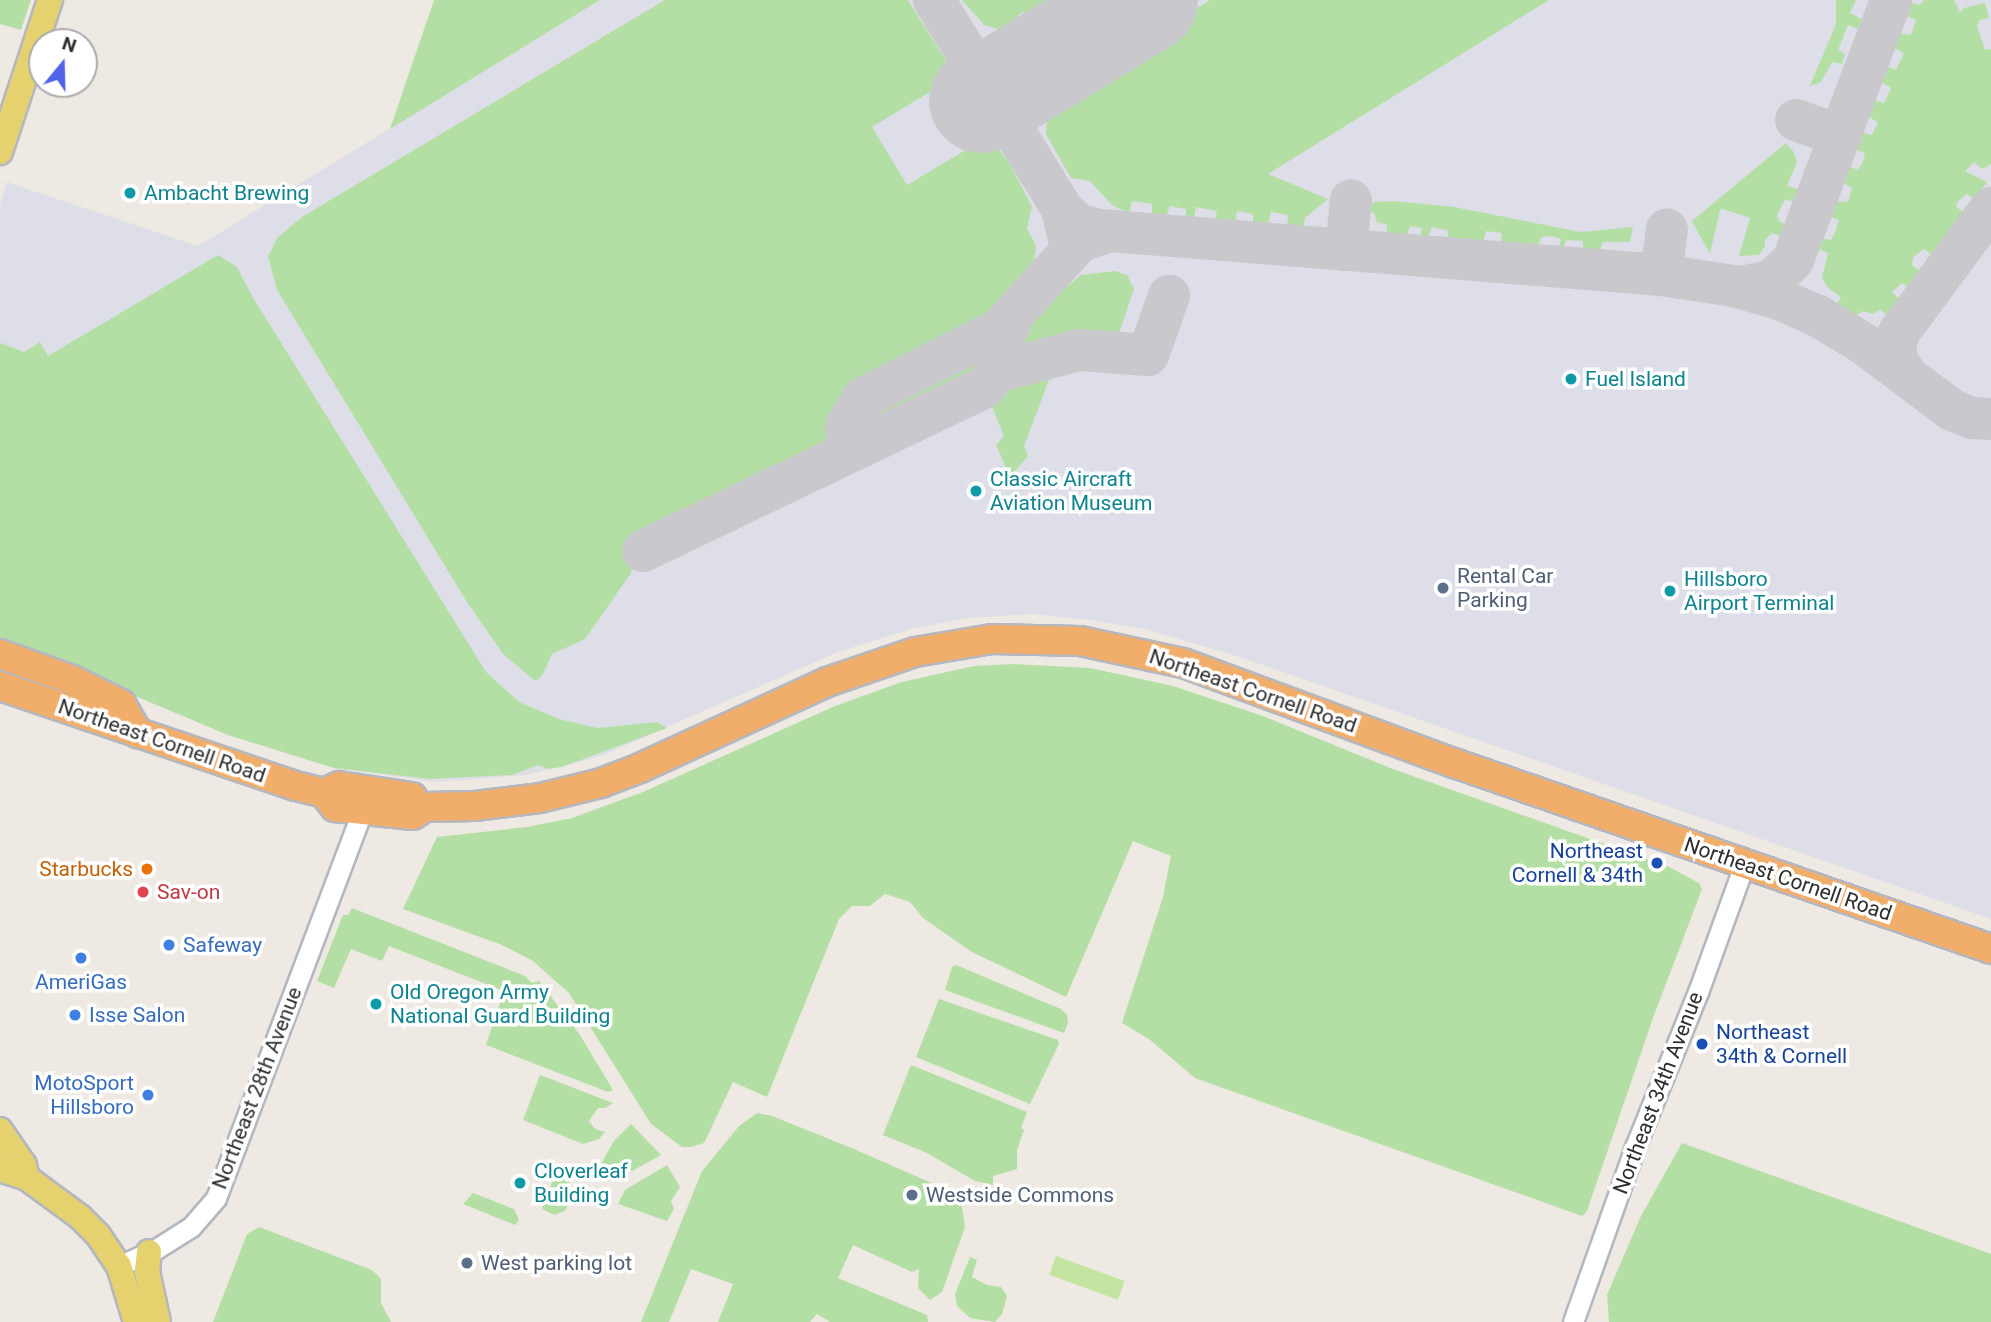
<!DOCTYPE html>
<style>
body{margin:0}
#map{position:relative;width:1991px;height:1322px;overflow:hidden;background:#eee9e2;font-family:Roboto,sans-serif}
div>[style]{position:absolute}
.airport>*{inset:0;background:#dddee7}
.green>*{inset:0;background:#b4dfa4}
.pitch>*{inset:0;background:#c3e5a1;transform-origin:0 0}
.taxiway>*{height:42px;margin:-21px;padding:0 21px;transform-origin:21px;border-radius:21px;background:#c9c8cc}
.runway>*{height:105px;margin:-52.5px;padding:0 52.5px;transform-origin:52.5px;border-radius:52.5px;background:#c9c8cc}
.roads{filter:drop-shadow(2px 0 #b5b7c0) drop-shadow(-2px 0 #b5b7c0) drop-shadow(0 2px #b5b7c0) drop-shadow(0 -2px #b5b7c0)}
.minor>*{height:19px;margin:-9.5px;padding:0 9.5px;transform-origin:9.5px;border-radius:9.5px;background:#fff}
.major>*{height:24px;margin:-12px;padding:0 12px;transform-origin:12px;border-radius:12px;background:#e5d26f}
.highway>*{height:28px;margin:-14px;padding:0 14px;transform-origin:14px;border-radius:14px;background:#f1ad6a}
.dots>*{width:19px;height:19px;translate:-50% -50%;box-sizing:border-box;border:4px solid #fff;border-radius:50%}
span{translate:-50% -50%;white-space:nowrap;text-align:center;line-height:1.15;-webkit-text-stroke:7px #fff;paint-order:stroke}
.culture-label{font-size:21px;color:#0d838f}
.left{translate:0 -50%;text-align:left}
.service-label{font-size:21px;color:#4e5e75}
.street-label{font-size:21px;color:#2e2e2e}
.transit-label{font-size:21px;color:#164399}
.right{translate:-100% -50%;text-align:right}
.food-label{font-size:21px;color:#c56008}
.health-label{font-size:21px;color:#be3a42}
.shop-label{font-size:21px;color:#366cbe}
.north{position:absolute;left:28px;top:28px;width:70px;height:70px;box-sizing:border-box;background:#fff;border:2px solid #ababab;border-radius:50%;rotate:19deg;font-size:19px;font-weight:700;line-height:28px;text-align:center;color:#2e2e2e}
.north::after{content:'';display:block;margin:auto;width:24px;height:32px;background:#5163eb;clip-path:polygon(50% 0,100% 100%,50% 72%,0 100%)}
</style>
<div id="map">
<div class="airport">
<i style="clip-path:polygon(600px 0,1991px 0,1991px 919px,1237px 656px,1145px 629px,1090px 620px,1034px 614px,968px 618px,914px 628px,838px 652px,601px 756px,526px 775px,434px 782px,334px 768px,228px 735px,83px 674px,0 645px,0 205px,7px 182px,198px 246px)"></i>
</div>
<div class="green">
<i style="clip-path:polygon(0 0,31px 0,21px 30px,0 24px)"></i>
<i style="clip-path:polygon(434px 0,600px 0,390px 129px)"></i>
<i style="clip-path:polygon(665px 0,908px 0,948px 64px,948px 74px,940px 86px,872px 127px,907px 185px,979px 142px,995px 144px,1010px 164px,1032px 207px,1027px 228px,1036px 246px,1033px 272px,1016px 298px,989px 325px,864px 384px,849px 399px,830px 440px,823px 447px,699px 502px,655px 527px,637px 542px,631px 573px,585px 639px,552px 654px,543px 674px,538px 680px,534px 680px,503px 654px,467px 602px,277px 290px,268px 257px,277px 238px,302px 217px)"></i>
<i style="clip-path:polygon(962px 0,1070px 0,1044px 15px,1024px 12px,1018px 15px,1011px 27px,1002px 30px,984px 25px)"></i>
<i style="clip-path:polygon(1210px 0,1549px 0,1268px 174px,1328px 199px,1305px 218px,1303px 228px,1287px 227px,1288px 215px,1271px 212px,1268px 225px,1253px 224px,1253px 214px,1237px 211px,1235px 221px,1215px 219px,1217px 211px,1196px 207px,1194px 218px,1186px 217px,1186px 209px,1170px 206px,1166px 216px,1152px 214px,1152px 204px,1132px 201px,1129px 213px,1112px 205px,1090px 181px,1071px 178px,1046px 134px,1047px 113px,1057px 103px,1074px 102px,1085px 75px)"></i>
<i style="clip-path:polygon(1836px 0,1856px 0,1850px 13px,1862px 19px,1858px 29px,1848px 25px,1838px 50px,1845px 54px,1842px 64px,1832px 62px,1821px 82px,1810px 86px,1836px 24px)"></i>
<i style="clip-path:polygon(1924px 0,1954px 0,1960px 13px,1964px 8px,1985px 3px,1989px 18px,1980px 20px,1977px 26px,1985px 50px,1991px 49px,1991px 164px,1982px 169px,1974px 162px,1965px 171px,1987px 182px,1975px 199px,1967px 194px,1957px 202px,1956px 207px,1965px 213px,1933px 256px,1924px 249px,1913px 257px,1912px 265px,1921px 272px,1910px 288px,1902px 283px,1892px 292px,1900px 300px,1888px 315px,1880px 310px,1872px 314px,1863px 311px,1855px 316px,1836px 306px,1841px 297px,1828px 288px,1822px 278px,1828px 253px,1817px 248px,1821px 238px,1831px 240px,1836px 230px,1839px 220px,1829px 216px,1835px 201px,1848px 202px,1852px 188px,1842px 182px,1848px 166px,1858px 170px,1865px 158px,1864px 153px,1855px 149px,1861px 132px,1872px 135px,1878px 122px,1867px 116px,1873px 100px,1884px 103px,1891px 88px,1880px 81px,1885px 66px,1896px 70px,1904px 53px,1893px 47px,1898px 33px,1911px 35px,1916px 20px,1905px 15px,1910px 2px,1920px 5px)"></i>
<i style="clip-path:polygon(1786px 143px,1793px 151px,1797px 162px,1787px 186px,1801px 190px,1796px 203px,1785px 199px,1777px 215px,1779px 221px,1788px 226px,1783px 237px,1772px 233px,1765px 240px,1765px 246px,1759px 255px,1739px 256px,1750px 218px,1723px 209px,1720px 210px,1710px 254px,1692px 221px)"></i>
<i style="clip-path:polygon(1394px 201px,1454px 207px,1581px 232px,1633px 227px,1630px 242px,1603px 242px,1599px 252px,1583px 251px,1583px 241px,1566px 240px,1563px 249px,1559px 249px,1561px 239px,1552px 236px,1541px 237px,1538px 247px,1501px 244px,1502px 233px,1486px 231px,1483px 243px,1449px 240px,1447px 230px,1432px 227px,1427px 239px,1420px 238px,1422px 228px,1410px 226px,1406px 237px,1387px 235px,1387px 225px,1377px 222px,1374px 213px,1367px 210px,1374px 202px)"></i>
<i style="clip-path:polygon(218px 255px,237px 267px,252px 296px,486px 672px,519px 702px,559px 719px,597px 728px,657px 722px,667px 728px,562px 767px,548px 769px,538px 765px,512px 775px,430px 779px,334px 768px,228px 735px,83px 674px,0 644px,0 343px,24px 352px,40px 342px,48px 356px)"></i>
<i style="clip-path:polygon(1115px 271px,1127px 275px,1134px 289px,1117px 339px,1076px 337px,1015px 353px,1020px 326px,1047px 296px,1069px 285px,1081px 275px)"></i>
<i style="clip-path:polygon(987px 345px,985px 362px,975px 375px,855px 433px,862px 413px,876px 399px)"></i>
<i style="clip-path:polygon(1053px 367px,1056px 368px,1052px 372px,1024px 446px,1028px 456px,1010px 477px,996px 445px,1004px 436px,991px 404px,993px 397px,1007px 382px)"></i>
<i style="clip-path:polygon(1013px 664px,1090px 668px,1173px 686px,1260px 715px,1393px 769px,1669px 867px,1699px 883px,1702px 889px,1653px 1018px,1587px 1211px,1582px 1216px,1195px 1078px,1149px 1039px,1122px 1023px,1163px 897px,1171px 856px,1133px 841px,1066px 997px,972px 952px,923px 918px,910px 902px,885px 894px,870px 906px,852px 906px,839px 919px,767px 1097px,733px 1082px,704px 1143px,691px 1147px,682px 1147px,651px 1124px,569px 993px,533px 961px,502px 945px,403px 909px,437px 837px,527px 827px,572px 818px,643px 792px,835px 706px,902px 682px,974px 666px)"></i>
<i style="clip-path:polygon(352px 908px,525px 976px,532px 983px,539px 981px,580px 1035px,613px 1090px,608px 1092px,486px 1045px,504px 991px,389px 946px,382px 961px,351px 949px,334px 988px,317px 981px,343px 915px,348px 915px)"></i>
<i style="clip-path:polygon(956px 965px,1061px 1009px,1067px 1015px,1068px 1023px,1064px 1033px,945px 990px,952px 967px)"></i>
<i style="clip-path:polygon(939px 999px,1058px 1040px,1059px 1044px,1030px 1104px,916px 1057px)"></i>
<i style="clip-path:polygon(911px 1065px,1027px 1112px,1021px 1128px,1024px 1130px,1017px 1150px,1017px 1169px,993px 1176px,993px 1185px,975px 1181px,927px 1153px,883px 1135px)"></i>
<i style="clip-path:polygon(540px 1075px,613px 1103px,605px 1108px,598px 1108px,589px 1121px,595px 1129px,605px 1132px,599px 1139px,583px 1144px,523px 1120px)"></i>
<i style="clip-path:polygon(757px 1113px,772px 1116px,854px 1149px,943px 1188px,961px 1199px,965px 1227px,942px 1292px,930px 1300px,918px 1288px,919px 1269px,912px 1272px,853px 1245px,838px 1278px,927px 1315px,928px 1322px,830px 1322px,817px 1314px,810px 1322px,718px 1322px,733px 1284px,691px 1269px,669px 1322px,641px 1322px,702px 1171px,739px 1126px)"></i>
<i style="clip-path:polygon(631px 1124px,661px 1155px,614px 1181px,604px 1180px,598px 1171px,604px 1159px,613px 1142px)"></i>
<i style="clip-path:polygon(1682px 1143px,1991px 1254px,1991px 1322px,1609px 1322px,1607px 1295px,1641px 1216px)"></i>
<i style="clip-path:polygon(667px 1165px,680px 1187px,671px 1201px,674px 1209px,667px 1221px,618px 1204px,625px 1190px)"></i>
<i style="clip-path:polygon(556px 1172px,564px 1174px,569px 1180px,571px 1196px,566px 1210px,555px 1215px,542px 1209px)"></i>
<i style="clip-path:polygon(473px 1193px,514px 1209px,519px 1220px,515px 1225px,463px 1204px)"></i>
<i style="clip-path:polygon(259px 1227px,372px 1270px,381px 1279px,381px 1303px,391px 1322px,213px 1322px,247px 1234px)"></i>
<i style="clip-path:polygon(970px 1257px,977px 1260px,972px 1277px,987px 1285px,1001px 1287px,1007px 1296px,1002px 1314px,995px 1322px,970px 1318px,957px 1306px,955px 1294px)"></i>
</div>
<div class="pitch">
<i style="left:1056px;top:1256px;width:73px;height:20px;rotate:20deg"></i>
</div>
<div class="taxiway">
<i style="left:934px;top:0;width:245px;rotate:58.5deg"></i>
<i style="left:1062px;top:209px;width:28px;rotate:77deg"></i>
<i style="left:1796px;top:120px;width:47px;rotate:20deg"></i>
<i style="left:1062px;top:209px;width:22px;rotate:43deg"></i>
<i style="left:1078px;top:224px;width:21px;rotate:17deg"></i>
<i style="left:1098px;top:230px;width:565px;rotate:4.57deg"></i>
<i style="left:1661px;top:275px;width:74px;rotate:8.6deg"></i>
<i style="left:1734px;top:286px;width:47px;rotate:16.1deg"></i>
<i style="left:1779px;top:299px;width:43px;rotate:23.6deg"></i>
<i style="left:1818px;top:316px;width:54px;rotate:31.3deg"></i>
<i style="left:1864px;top:344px;width:110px;rotate:36.9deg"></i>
<i style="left:1952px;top:410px;width:22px;rotate:22deg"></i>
<i style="left:1972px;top:418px;width:19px;rotate:3deg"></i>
<i style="left:1346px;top:250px;width:50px;rotate:-84.3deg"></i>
<i style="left:1661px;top:275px;width:46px;rotate:-82.6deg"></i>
<i style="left:1740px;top:287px;width:33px;rotate:-11deg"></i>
<i style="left:1772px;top:281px;width:30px;rotate:-45deg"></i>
<i style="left:1793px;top:260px;width:278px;rotate:-69.3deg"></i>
<i style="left:997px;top:372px;width:85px;rotate:-15deg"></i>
<i style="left:1079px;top:350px;width:69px;rotate:4.1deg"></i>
<i style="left:1148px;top:355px;width:63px;rotate:-70.4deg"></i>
<i style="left:1907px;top:376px;width:21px;rotate:-121deg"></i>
<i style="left:1896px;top:358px;width:12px;rotate:-95deg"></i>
<i style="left:1895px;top:346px;width:16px;rotate:-72deg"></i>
<i style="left:1900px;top:331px;width:153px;rotate:-53.5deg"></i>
<i style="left:847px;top:451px;width:25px;rotate:-92deg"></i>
<i style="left:846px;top:426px;width:33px;rotate:-59deg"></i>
<i style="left:863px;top:398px;width:153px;rotate:-26.7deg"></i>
<i style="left:1000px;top:329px;width:118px;rotate:-47.8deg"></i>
<i style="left:1079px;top:242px;width:33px;rotate:-20deg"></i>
<i style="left:643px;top:551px;width:379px;rotate:-25.6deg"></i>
<i style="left:985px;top:387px;width:19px;rotate:-51deg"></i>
<i style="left:997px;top:372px;width:34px;rotate:-80deg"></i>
<i style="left:1003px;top:339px;width:24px;rotate:-66deg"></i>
</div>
<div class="runway">
<i style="left:981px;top:100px;width:192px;rotate:-31.4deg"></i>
</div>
<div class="roads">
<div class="minor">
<i style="left:119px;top:1266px;width:41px;rotate:-24.7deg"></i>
<i style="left:156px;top:1249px;width:41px;rotate:-32.2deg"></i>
<i style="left:191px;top:1227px;width:38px;rotate:-49deg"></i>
<i style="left:216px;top:1198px;width:414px;rotate:-69.3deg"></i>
<i style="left:1573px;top:1322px;width:186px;rotate:-70.5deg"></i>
<i style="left:1635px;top:1147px;width:167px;rotate:-67.9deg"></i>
<i style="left:1698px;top:992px;width:135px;rotate:-70.1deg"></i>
</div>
<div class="major">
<i style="left:0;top:152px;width:160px;rotate:-71.8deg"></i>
<i style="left:0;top:1130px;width:42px;rotate:55.6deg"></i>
<i style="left:24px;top:1165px;width:13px;rotate:77deg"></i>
<i style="left:0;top:1165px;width:8px;rotate:45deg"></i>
<i style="left:6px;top:1171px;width:22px;rotate:18deg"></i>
<i style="left:27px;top:1178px;width:66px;rotate:36.3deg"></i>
<i style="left:80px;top:1217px;width:25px;rotate:45deg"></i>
<i style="left:98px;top:1235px;width:37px;rotate:56deg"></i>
<i style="left:119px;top:1266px;width:59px;rotate:73.1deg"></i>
<i style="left:149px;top:1252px;width:19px;rotate:96deg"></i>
<i style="left:147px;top:1271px;width:52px;rotate:77.8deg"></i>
</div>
<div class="highway">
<i style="left:0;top:654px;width:77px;rotate:19.9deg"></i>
<i style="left:72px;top:680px;width:55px;rotate:26.1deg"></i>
<i style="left:121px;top:704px;width:34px;rotate:60deg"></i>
<i style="left:0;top:686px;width:312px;rotate:18.7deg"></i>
<i style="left:296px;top:786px;width:29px;rotate:14deg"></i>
<i style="left:324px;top:793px;width:17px;rotate:-25deg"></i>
<i style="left:339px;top:786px;width:74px;rotate:8.6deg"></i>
<i style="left:324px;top:793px;width:18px;rotate:52deg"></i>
<i style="left:335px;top:807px;width:78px;rotate:5.9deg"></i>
<i style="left:413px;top:815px;width:14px;rotate:-34deg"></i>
<i style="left:425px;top:807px;width:50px;rotate:-1.1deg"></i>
<i style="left:475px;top:806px;width:65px;rotate:-7deg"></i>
<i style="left:540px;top:798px;width:63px;rotate:-13.8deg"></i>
<i style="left:601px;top:783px;width:42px;rotate:-21deg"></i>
<i style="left:640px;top:768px;width:206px;rotate:-24.7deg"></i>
<i style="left:827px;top:682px;width:93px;rotate:-18.8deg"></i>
<i style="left:915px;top:652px;width:78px;rotate:-9.6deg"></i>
<i style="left:992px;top:639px;width:88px;rotate:1.3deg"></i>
<i style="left:1080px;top:641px;width:105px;rotate:12.1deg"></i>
<i style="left:1183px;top:663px;width:289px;rotate:20.3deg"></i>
<i style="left:1454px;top:763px;width:568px;rotate:19.1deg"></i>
</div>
</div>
<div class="dots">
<i style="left:130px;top:193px;background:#0f9aa8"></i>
<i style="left:1571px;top:379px;background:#0f9aa8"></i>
<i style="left:976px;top:491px;background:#0f9aa8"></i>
<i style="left:1443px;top:588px;background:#5c6f8a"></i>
<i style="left:1670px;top:591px;background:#0f9aa8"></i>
<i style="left:1657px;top:863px;background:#1a4fb4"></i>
<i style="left:147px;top:869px;background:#e8710a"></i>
<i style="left:143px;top:892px;background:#e0444e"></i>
<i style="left:169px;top:945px;background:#3f7fe0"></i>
<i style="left:81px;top:958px;background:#3f7fe0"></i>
<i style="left:376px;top:1004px;background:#0f9aa8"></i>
<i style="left:75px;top:1015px;background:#3f7fe0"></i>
<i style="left:1702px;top:1044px;background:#1a4fb4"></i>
<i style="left:148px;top:1095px;background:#3f7fe0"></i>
<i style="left:520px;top:1183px;background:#0f9aa8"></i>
<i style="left:912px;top:1195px;background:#5c6f8a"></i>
<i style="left:467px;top:1263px;background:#5c6f8a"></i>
</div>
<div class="culture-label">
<span class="left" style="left:144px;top:193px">Ambacht Brewing</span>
<span class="left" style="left:1585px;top:379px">Fuel Island</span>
<span class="left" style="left:990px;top:491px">Classic Aircraft<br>Aviation Museum</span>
<span class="left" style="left:1684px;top:591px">Hillsboro<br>Airport Terminal</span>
<span class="left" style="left:390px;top:1004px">Old Oregon Army<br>National Guard Building</span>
<span class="left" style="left:534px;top:1183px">Cloverleaf<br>Building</span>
</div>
<div class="service-label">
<span class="left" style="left:1457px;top:588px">Rental Car<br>Parking</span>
<span class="left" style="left:926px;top:1195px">Westside Commons</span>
<span class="left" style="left:481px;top:1263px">West parking lot</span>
</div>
<div class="street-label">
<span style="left:1253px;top:691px;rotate:19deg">Northeast Cornell Road</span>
<span style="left:162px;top:741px;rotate:19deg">Northeast Cornell Road</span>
<span style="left:1788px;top:879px;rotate:19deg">Northeast Cornell Road</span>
<span style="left:257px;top:1088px;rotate:-69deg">Northeast 28th Avenue</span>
<span style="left:1658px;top:1093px;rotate:-69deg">Northeast 34th Avenue</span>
</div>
<div class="transit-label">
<span class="right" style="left:1643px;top:863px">Northeast<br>Cornell &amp; 34th</span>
<span class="left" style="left:1716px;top:1044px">Northeast<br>34th &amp; Cornell</span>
</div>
<div class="food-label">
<span class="right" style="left:133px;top:869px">Starbucks</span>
</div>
<div class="health-label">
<span class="left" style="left:157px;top:892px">Sav-on</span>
</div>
<div class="shop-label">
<span class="left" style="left:183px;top:945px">Safeway</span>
<span style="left:81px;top:982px">AmeriGas</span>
<span class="left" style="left:89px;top:1015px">Isse Salon</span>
<span class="right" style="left:134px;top:1095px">MotoSport<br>Hillsboro</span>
</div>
<div class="north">N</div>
</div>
